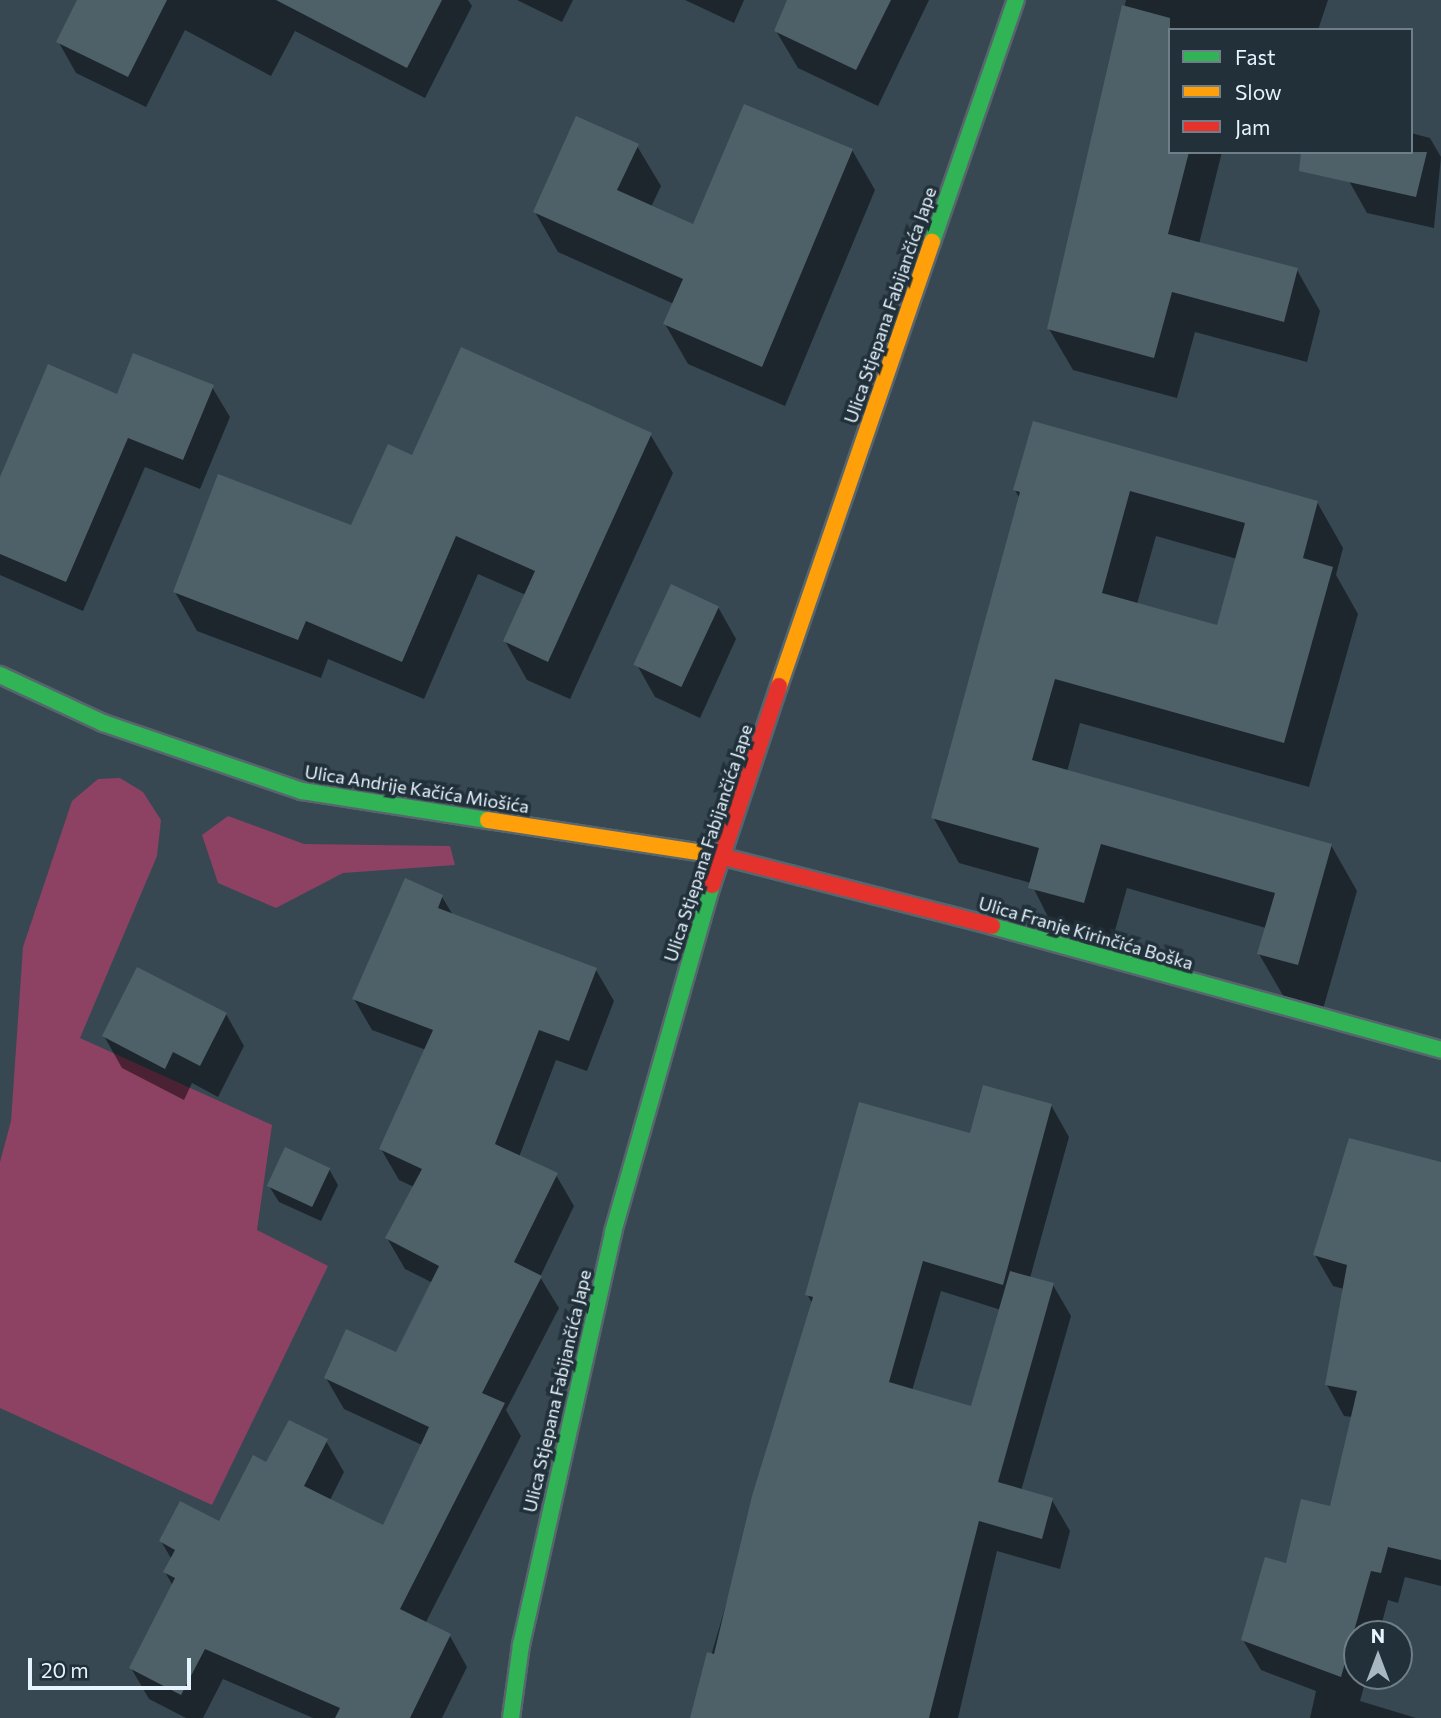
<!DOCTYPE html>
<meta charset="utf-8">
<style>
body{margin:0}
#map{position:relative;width:1441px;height:1718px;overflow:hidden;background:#374853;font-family:Commissioner,sans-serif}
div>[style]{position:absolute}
.green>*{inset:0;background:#8d4163}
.shadow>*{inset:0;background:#0007}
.building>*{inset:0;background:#4e6068;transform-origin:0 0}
.roads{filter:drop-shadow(2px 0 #57666e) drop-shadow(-2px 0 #57666e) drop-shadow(0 2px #57666e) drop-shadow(0 -2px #57666e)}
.fast>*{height:16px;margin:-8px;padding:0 8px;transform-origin:8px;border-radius:8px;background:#30b455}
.slow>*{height:16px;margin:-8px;padding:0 8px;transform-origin:8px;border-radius:8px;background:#ff9f0a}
.jam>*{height:16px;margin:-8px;padding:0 8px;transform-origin:8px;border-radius:8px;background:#e5322d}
span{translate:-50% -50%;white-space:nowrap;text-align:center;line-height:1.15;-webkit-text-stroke:7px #213039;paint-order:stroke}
.street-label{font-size:18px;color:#e5f4fe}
.legend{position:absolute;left:1168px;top:28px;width:245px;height:126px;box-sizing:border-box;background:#213039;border:2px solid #6f7e88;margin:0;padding:9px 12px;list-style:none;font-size:21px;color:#e5f4fe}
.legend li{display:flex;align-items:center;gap:14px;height:35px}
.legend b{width:35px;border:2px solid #6f7e88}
.north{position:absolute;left:1343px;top:1620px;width:70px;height:70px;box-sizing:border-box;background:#213039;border:2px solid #6f7e88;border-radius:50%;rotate:0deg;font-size:19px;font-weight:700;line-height:28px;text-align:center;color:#e5f4fe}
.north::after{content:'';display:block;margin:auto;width:24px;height:32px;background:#a8b8c2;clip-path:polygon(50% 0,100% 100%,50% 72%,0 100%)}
.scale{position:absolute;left:28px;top:1658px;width:163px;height:32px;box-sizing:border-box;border:4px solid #e5f4fe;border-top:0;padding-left:9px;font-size:21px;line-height:24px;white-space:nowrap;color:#e5f4fe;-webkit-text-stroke:5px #213039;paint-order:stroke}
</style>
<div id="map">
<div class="green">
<i style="clip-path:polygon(120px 778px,143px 792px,161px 820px,157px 856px,80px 1038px,272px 1125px,257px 1230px,328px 1266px,212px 1505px,0 1408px,0 1162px,11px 1121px,23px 947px,72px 801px,98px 779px)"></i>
<i style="clip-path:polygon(228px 816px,304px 844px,450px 846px,455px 865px,343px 873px,276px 908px,218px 883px,202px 835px)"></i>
</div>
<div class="shadow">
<i style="clip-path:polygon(79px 0,468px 0,472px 6px,425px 98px,295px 31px,271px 76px,185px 30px,146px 107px,76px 73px,58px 41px)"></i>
<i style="clip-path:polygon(517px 0,573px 0,562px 22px)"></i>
<i style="clip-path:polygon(685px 0,744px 0,734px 23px)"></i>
<i style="clip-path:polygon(789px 0,929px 0,878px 106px,798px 68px,776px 31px)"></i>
<i style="clip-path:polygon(1126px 0,1328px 0,1318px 30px,1170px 30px,1170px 152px,1222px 152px,1199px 244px,1297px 270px,1320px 311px,1307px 362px,1195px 332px,1177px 398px,1073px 370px,1049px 329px)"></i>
<i style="clip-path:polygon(1411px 133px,1430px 138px,1441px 157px,1434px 228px,1367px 213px,1349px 181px,1411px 152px)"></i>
<i style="clip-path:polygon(637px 146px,661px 186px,651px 207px,694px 227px,852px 150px,875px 190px,785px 406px,688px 364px,665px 324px,674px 304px,558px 252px,535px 212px)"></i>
<i style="clip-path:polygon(212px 387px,230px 417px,200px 489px,145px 467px,83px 611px,0 575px,0 479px,118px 396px)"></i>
<i style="clip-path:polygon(evenodd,1034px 424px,1317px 502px,1343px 548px,1336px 575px,1358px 614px,1309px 787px,1080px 723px,1067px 772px,1331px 845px,1357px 891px,1323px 1009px,1285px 999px,1259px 954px,1266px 928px,1127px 888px,1110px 948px,1056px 933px,1031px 883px,959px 863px,933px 817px,1020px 499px,1015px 490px,1034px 424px,1156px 536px,1237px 559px,1218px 627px,1137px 604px,1156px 536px)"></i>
<i style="clip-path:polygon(650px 434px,673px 473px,570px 699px,527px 680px,505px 641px,526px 595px,478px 574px,424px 699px,328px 659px,321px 678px,197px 631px,175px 592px,352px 528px,412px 457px)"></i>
<i style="clip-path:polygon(718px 607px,736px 639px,700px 718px,655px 697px,637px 665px)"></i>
<i style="clip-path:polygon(442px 897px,453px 915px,596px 970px,614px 1001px,587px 1071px,556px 1060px,519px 1157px,556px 1175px,574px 1206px,540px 1277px,559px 1308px,506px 1410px,521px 1436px,425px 1624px,450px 1636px,467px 1667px,442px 1718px,313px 1718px,223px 1679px,203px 1718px,186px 1718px,149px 1699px,131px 1668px,173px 1586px,165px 1572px,172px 1560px,161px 1541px,220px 1523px,267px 1464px,326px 1441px,344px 1472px,330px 1500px,384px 1527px,422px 1445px,344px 1409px,326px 1378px,396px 1355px,433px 1283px,405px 1269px,387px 1238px,414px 1187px,399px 1180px,381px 1149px,426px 1050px,372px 1030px,354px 999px)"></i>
<i style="clip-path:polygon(226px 1014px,244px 1046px,218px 1097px,192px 1083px,184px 1100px,122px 1068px,104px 1036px)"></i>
<i style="clip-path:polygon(evenodd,1051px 1105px,1069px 1137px,1030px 1278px,1053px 1285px,1071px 1316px,1021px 1491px,1052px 1500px,1070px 1531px,1060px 1569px,997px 1551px,958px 1718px,693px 1718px,813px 1305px,807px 1294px,971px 1135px,1051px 1105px,941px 1291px,1001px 1310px,973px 1408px,912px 1391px,941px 1291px)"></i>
<i style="clip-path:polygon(1441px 1164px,1441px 1586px,1405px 1577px,1398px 1603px,1388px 1600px,1379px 1634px,1357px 1634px,1357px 1676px,1367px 1676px,1360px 1701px,1416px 1718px,1310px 1718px,1316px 1691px,1261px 1670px,1243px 1640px,1331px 1508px,1353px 1417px,1344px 1416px,1327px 1385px,1344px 1289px,1333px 1286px,1315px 1255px)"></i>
<i style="clip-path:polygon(329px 1169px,338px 1185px,321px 1221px,279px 1202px,269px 1186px)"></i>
</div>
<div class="building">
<i style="clip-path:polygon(77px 0,167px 0,128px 77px,56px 42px)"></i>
<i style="clip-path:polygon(276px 0,442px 0,407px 68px)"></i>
<i style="clip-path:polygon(787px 0,891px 0,856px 70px,774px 31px)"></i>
<i style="clip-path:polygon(1122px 5px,1170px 18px,1170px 152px,1189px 152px,1168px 234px,1298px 268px,1284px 322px,1172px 292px,1154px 358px,1047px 329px)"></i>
<i style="clip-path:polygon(744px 104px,853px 149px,762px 367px,663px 324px,683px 279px,533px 212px,576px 116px,639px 144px,617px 190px,693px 224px)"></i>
<i style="clip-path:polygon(1301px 152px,1427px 152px,1416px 197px,1299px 171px)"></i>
<i style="clip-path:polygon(461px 347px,652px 433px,548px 662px,503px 641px,535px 571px,456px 536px,402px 662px,306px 621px,298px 640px,173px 592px,218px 474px,351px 525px,388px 444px,412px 455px)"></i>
<i style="clip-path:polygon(133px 353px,214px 385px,183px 460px,128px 438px,66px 582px,0 554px,0 477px,48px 364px,117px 394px)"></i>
<i style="clip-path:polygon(evenodd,1033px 421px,1318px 501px,1303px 558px,1333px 567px,1284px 743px,1055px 679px,1032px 760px,1332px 844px,1298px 965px,1257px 954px,1275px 893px,1101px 844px,1084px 903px,1028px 888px,1039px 848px,931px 818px,1020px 492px,1013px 490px,1033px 421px,1130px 491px,1245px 523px,1217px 625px,1102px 593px,1130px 491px)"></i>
<i style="left:671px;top:584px;width:53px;height:89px;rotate:25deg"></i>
<i style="clip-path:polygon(405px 878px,443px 895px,438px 908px,597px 968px,569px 1041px,539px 1030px,495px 1144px,558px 1173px,514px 1262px,542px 1276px,482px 1393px,505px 1403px,400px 1609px,451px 1634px,410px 1718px,335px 1718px,340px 1708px,205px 1649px,181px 1695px,129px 1668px,175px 1578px,163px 1572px,175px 1550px,159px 1541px,180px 1501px,219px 1521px,253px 1455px,266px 1462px,289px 1420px,328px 1439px,304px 1486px,383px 1525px,429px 1427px,324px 1378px,346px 1329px,396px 1352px,439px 1266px,385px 1238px,422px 1169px,379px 1149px,433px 1030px,352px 999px)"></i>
<i style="clip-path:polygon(137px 967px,227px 1013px,200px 1066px,173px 1052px,165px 1069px,102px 1036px)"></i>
<i style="clip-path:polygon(983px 1085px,1052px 1104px,1003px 1285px,923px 1261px,889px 1382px,971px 1406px,1010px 1271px,1054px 1283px,998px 1482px,1053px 1498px,1042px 1539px,979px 1521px,929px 1718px,690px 1718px,707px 1652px,714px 1654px,752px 1496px,813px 1297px,805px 1295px,859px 1102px,970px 1133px)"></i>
<i style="clip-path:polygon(1349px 1138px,1441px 1162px,1441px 1560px,1388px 1547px,1381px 1573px,1371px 1571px,1341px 1677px,1241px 1640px,1265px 1557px,1286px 1563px,1301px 1499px,1330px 1506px,1357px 1391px,1325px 1385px,1347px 1265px,1313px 1255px)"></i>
<i style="left:285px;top:1147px;width:50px;height:43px;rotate:25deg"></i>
</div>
<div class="roads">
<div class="fast">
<i style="left:932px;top:242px;width:256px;rotate:-70.9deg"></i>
<i style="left:0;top:675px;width:114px;rotate:25deg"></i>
<i style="left:103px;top:723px;width:210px;rotate:18.9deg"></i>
<i style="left:302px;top:791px;width:188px;rotate:8.9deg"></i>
<i style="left:992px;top:926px;width:466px;rotate:15.4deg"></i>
<i style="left:511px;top:1718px;width:74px;rotate:-82.2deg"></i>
<i style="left:521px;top:1645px;width:423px;rotate:-77.4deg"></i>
<i style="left:613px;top:1232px;width:361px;rotate:-74.1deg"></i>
</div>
<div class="slow">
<i style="left:779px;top:686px;width:470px;rotate:-71deg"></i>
<i style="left:488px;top:820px;width:231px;rotate:8.7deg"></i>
</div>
<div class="jam">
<i style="left:716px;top:855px;width:285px;rotate:14.4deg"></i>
<i style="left:712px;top:885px;width:210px;rotate:-71.4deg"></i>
</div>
</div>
<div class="street-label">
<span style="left:890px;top:305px;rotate:-71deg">Ulica Stjepana Fabijančića Jape</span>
<span style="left:417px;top:789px;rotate:9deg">Ulica Andrije Kačića Miošića</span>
<span style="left:708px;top:843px;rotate:-72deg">Ulica Stjepana Fabijančića Jape</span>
<span style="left:1086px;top:933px;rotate:16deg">Ulica Franje Kirinčića Boška</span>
<span style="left:557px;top:1391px;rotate:-77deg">Ulica Stjepana Fabijančića Jape</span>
</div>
<ul class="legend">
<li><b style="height:9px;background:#30b455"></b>Fast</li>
<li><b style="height:9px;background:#ff9f0a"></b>Slow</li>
<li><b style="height:9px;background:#e5322d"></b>Jam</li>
</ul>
<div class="north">N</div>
<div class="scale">20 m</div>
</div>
